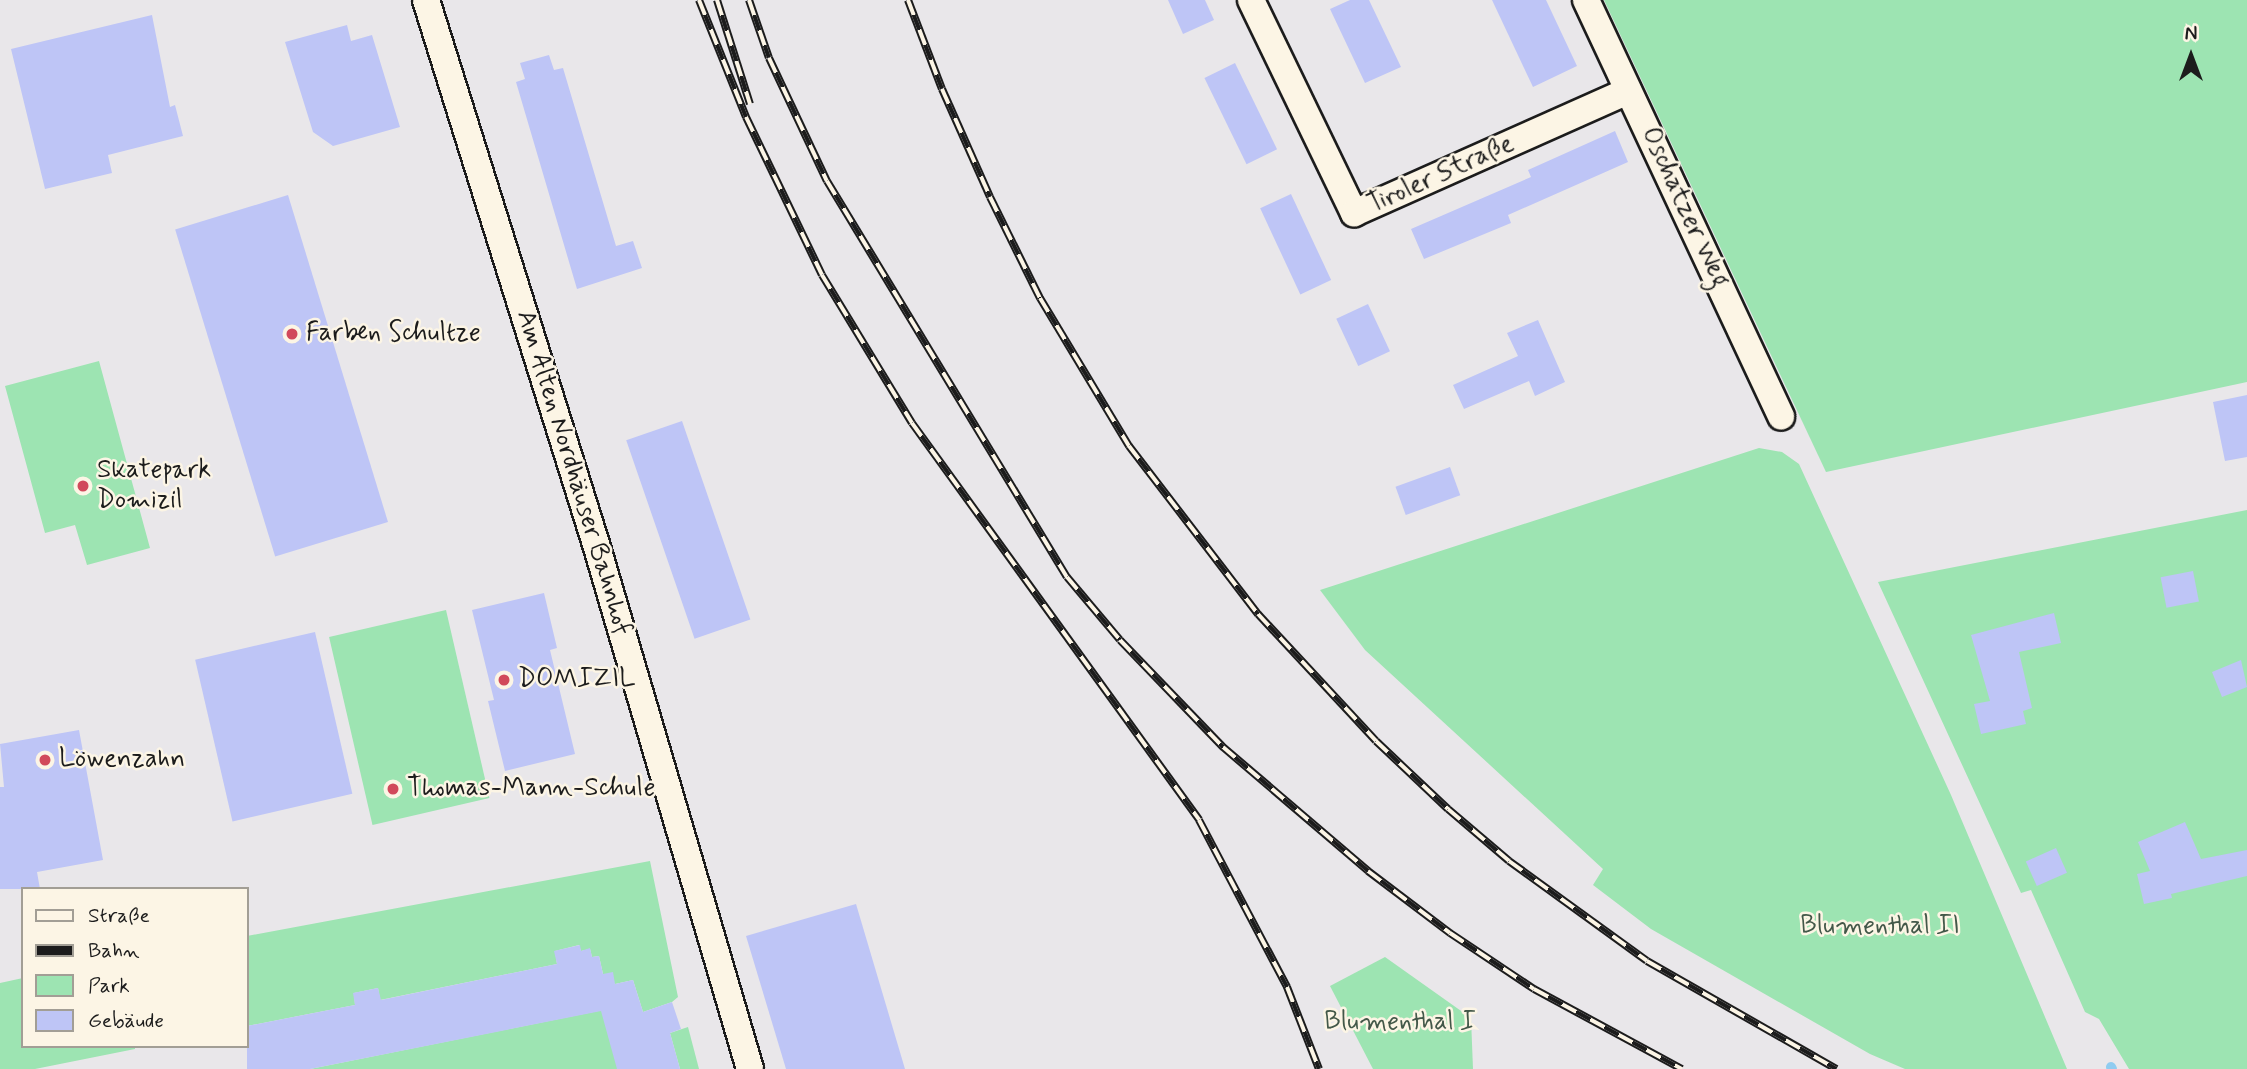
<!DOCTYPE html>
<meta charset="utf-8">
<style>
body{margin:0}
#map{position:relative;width:2247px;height:1069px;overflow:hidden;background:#e9e7ea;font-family:Mynerve,sans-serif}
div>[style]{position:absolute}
.green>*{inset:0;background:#9de4b2;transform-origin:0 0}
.stream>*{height:10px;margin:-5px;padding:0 5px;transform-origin:5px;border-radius:5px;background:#90ccf0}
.building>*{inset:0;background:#bec5f6;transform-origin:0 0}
.roads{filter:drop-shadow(2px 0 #1c1c1c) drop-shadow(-2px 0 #1c1c1c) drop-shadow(0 2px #1c1c1c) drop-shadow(0 -2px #1c1c1c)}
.street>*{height:26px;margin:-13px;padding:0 13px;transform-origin:13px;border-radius:13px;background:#fcf5e5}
.rail>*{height:8px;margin-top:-4px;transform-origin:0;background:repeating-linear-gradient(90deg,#fcf5e5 0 16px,#1c1c1c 0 32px);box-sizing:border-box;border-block:2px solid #1c1c1c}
.dots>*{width:19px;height:19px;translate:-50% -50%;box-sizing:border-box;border:4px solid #fcf5e5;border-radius:50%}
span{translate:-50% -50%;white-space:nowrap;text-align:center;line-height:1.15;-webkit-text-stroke:5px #fcf5e5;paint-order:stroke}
.street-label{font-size:26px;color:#1c1c1c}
.poi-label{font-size:26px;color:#1c1c1c}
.left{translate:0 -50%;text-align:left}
.park-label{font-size:26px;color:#435849}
.legend{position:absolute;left:21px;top:887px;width:228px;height:161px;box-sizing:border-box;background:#fcf5e5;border:2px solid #a29e95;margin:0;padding:9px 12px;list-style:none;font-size:21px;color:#1c1c1c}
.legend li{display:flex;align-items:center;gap:14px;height:35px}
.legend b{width:35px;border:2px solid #a29e95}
.north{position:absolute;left:2156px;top:21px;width:70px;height:70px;-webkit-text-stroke:5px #fcf5e5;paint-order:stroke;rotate:0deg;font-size:19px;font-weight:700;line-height:28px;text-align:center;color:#1c1c1c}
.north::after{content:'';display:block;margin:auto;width:24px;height:32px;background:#1c1c1c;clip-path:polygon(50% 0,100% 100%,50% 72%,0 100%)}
</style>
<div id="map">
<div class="green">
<i style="clip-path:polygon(1604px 0,2247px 0,2247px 382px,1826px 472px)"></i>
<i style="clip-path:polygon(99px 361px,150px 548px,87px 565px,75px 525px,45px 533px,5px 386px)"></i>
<i style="clip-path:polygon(1759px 448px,1782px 452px,1799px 464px,1951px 795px,2067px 1069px,1905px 1069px,1870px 1054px,1651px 929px,1593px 885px,1603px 869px,1365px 650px,1320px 590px)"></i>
<i style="clip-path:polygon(2247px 510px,2247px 1069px,2129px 1069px,2099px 1019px,2085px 1012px,2031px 890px,2021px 893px,1878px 582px)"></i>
<i style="left:446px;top:610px;width:193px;height:120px;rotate:77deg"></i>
<i style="clip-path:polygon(650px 861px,678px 997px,672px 1002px,643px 1012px,633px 980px,615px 984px,603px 974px,599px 956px,592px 957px,590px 949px,581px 951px,579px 945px,555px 951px,557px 964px,380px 1000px,378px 988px,354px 993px,355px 1005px,247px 1026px,247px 936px)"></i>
<i style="clip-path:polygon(1385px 957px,1471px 1018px,1473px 1069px,1373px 1069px,1330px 986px)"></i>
<i style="clip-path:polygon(23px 978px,23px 1046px,135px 1046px,135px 1049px,35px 1069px,0 1069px,0 983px)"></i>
<i style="clip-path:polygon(618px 1007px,617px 1069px,310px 1069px)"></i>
<i style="clip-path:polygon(688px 1027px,699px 1069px,680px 1069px,670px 1033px)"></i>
</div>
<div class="stream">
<i style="left:2111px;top:1067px;width:2px;rotate:63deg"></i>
</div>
<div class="building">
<i style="clip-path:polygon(1168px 0,1205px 0,1214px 20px,1183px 34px)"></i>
<i style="clip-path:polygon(1350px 0,1369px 0,1401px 67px,1365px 83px,1330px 9px)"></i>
<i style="clip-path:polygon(1492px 0,1546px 0,1577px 66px,1533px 87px)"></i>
<i style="clip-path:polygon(152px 15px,170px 107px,175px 105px,183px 136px,108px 155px,112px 173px,45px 189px,11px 49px)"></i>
<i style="clip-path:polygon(347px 25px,351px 41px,372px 35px,400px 127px,333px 146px,313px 132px,285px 42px)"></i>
<i style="clip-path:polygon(549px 55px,554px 70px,563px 68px,616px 246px,633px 241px,642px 268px,577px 289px,516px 82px,525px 79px,520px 63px)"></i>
<i style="left:1235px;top:63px;width:96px;height:34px;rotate:64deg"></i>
<i style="clip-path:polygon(1615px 131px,1628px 162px,1508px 215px,1511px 223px,1424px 259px,1411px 229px,1531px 177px,1528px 170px)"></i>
<i style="left:1291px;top:194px;width:95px;height:34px;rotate:65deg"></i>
<i style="left:288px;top:195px;width:342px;height:118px;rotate:73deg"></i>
<i style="left:1368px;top:304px;width:52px;height:35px;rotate:65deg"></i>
<i style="clip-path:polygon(1538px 320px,1565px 382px,1535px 396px,1529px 381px,1464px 409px,1453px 385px,1518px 356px,1507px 333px)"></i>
<i style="clip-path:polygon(2247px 395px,2247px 457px,2225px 461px,2213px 402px)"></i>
<i style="left:682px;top:421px;width:210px;height:59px;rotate:71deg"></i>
<i style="left:1450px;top:467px;width:30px;height:58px;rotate:70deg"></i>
<i style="left:2193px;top:571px;width:31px;height:33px;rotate:79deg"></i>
<i style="clip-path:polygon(544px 593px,557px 648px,550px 650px,575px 754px,505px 771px,488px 701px,494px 700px,472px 610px)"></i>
<i style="clip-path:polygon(2054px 613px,2061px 643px,2019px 652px,2032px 708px,2023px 711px,2026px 724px,1981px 734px,1974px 704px,1990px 701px,1971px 635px)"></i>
<i style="left:315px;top:632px;width:166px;height:123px;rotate:77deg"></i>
<i style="clip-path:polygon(2241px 660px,2247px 687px,2222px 697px,2212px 672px)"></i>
<i style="clip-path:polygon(79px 730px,103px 860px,37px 872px,40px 889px,0 889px,0 787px,4px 787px,0 744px)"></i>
<i style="clip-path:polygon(2185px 822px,2201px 859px,2247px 850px,2247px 876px,2171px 894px,2172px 898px,2144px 904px,2137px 874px,2150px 871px,2138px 842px)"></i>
<i style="left:2056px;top:848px;width:27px;height:33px;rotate:66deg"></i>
<i style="clip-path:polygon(856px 904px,905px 1069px,786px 1069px,746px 936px)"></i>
<i style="clip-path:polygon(580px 945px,581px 951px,590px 948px,592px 957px,599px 956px,603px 974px,613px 972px,615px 984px,633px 980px,643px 1012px,672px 1002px,681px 1029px,670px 1033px,680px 1069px,617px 1069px,601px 1011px,310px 1069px,247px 1069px,247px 1026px,355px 1005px,353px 993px,378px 988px,381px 1000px,557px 964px,554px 951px)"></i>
</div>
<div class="roads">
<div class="street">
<i style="left:426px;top:0;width:570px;rotate:72.65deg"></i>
<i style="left:596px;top:544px;width:547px;rotate:73.65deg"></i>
<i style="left:1251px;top:0;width:237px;rotate:64.2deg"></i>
<i style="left:1354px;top:213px;width:300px;rotate:-24deg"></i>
<i style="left:1586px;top:0;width:460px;rotate:64.9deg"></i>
</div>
</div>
<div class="rail">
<i style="left:699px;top:0;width:126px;rotate:68.1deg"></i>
<i style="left:746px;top:117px;width:175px;rotate:64.3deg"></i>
<i style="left:822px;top:275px;width:173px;rotate:58.7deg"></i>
<i style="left:912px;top:423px;width:490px;rotate:54.1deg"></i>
<i style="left:1199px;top:820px;width:189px;rotate:62.2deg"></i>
<i style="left:1287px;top:987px;width:88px;rotate:68.7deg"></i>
<i style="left:717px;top:0;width:109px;rotate:72.4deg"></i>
<i style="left:749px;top:0;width:61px;rotate:71deg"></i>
<i style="left:769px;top:58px;width:136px;rotate:64.8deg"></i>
<i style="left:827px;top:181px;width:463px;rotate:58.8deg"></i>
<i style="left:1067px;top:577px;width:82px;rotate:49.9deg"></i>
<i style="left:1120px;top:640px;width:149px;rotate:46.1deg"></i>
<i style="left:1223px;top:747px;width:191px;rotate:40.5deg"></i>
<i style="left:1368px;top:871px;width:103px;rotate:37.1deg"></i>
<i style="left:1450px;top:933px;width:101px;rotate:33.7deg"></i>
<i style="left:1534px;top:989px;width:168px;rotate:28.4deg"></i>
<i style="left:908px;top:0;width:95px;rotate:69.1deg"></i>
<i style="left:942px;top:89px;width:118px;rotate:66deg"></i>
<i style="left:990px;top:197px;width:113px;rotate:63.7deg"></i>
<i style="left:1040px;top:298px;width:173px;rotate:59deg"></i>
<i style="left:1129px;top:446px;width:212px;rotate:52.5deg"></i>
<i style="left:1258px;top:614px;width:173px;rotate:47.1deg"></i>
<i style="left:1376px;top:741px;width:99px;rotate:43.4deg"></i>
<i style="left:1448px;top:809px;width:80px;rotate:40.4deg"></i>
<i style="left:1509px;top:861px;width:170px;rotate:35.9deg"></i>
<i style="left:1647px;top:961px;width:218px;rotate:29.7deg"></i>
</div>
<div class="dots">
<i style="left:292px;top:334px;background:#d1495b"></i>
<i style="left:83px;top:486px;background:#d1495b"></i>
<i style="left:504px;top:680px;background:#d1495b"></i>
<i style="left:45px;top:760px;background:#d1495b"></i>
<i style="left:393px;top:789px;background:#d1495b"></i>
</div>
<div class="street-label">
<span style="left:1441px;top:175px;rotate:-24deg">Tiroler Straße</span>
<span style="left:1684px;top:208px;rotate:65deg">Oschatzer Weg</span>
<span style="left:573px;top:473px;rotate:73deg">Am Alten Nordhäuser Bahnhof</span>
</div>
<div class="poi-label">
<span class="left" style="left:306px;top:334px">Farben Schultze</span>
<span class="left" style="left:97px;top:486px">Skatepark<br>Domizil</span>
<span class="left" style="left:518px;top:680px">DOMIZIL</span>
<span class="left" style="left:59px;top:760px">Löwenzahn</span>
<span class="left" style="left:407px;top:789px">Thomas-Mann-Schule</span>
</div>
<div class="park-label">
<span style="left:1880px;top:927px">Blumenthal II</span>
<span style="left:1400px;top:1023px">Blumenthal I</span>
</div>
<ul class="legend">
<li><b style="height:9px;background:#fcf5e5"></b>Straße</li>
<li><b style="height:9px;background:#1c1c1c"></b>Bahn</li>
<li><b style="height:19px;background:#9de4b2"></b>Park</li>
<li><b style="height:19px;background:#bec5f6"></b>Gebäude</li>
</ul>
<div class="north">N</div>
</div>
